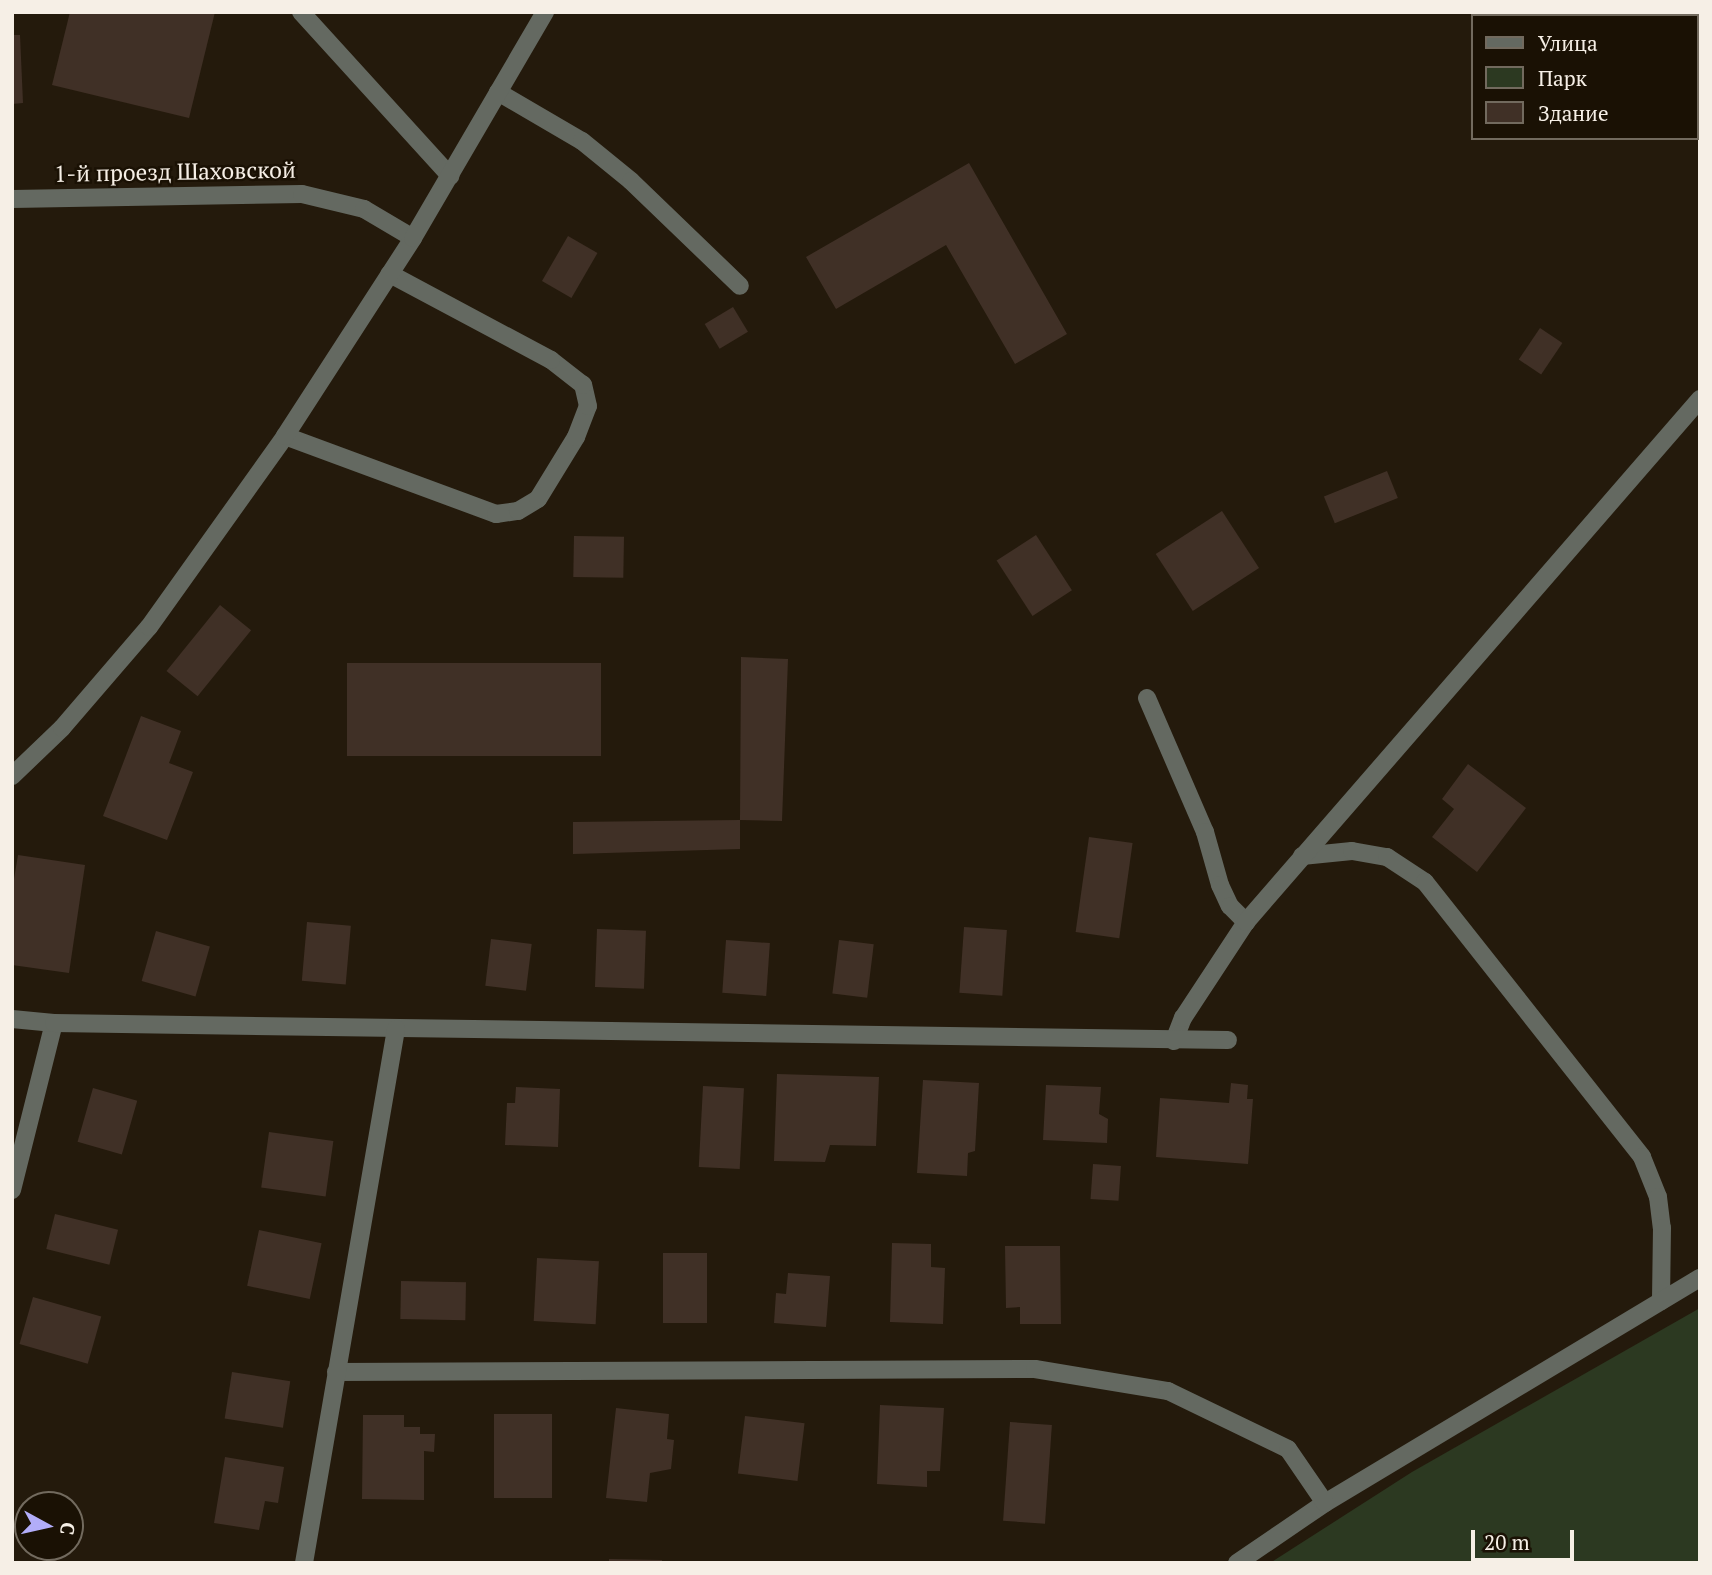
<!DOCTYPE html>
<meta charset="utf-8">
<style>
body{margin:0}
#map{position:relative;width:1712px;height:1575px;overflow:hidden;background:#241a0c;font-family:"PT Serif",serif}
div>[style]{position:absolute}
.green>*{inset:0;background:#2c3921}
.building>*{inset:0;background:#403026;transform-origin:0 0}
.lane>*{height:18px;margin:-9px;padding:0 9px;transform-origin:9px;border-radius:9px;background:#646961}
.street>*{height:18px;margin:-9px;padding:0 9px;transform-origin:9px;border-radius:9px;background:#646961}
span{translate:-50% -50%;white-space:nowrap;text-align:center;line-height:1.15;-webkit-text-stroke:5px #1a1104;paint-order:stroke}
.street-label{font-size:23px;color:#f6efe6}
.frame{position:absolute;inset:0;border:14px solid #f6efe6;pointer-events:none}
.legend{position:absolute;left:1471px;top:14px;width:228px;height:126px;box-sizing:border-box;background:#1a1104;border:2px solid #726a5e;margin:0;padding:9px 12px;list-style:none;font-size:21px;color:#f6efe6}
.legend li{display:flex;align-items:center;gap:14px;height:35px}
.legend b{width:35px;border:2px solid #726a5e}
.north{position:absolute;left:14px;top:1491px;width:70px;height:70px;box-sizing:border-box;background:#1a1104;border:2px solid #726a5e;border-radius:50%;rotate:98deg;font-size:19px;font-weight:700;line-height:28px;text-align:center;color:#f6efe6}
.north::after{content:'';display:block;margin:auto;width:24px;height:32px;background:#b2adf9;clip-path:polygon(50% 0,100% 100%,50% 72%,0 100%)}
.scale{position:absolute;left:1471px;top:1530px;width:103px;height:32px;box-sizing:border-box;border:4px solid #f6efe6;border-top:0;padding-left:9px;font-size:21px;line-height:24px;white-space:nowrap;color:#f6efe6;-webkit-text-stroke:5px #1a1104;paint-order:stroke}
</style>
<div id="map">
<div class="green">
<i style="clip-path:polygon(1700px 1308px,1700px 1563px,1270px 1563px,1412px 1472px)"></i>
</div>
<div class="building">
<i style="clip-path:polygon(70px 12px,215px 12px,189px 118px,52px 85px)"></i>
<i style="clip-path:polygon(12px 35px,20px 35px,23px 103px,12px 104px)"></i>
<i style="clip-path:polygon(969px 163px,1067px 334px,1015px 364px,946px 245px,836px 309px,806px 257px)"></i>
<i style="left:568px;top:236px;width:34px;height:52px;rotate:30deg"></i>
<i style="left:733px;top:307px;width:29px;height:33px;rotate:59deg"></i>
<i style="left:1540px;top:328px;width:27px;height:38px;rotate:34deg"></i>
<i style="left:1387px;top:471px;width:29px;height:68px;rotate:68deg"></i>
<i style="left:1222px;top:511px;width:68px;height:79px;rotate:57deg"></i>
<i style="left:1036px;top:535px;width:66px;height:47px;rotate:57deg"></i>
<i style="left:574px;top:536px;width:50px;height:41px;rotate:1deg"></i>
<i style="left:220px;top:605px;width:40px;height:85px;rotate:39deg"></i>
<i style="clip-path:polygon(741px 657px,788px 659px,782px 821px,740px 820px,740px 849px,573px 854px,573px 822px,740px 820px)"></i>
<i style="left:347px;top:663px;width:254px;height:93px"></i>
<i style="clip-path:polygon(141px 716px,181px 731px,169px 763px,193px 772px,167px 840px,103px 816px)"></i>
<i style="clip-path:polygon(1468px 764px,1526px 808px,1477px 872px,1432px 837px,1454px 809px,1442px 799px)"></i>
<i style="left:1089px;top:837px;width:44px;height:96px;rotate:8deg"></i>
<i style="clip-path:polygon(18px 855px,85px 865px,69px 973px,12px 965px,12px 891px)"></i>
<i style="left:307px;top:922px;width:44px;height:59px;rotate:5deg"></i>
<i style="left:964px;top:927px;width:43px;height:66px;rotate:4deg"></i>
<i style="left:597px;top:929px;width:49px;height:58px;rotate:2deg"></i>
<i style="left:156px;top:931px;width:56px;height:52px;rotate:16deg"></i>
<i style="left:491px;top:939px;width:41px;height:47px;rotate:7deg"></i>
<i style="left:726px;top:940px;width:44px;height:53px;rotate:4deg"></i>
<i style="left:839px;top:940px;width:35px;height:54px;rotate:7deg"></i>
<i style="clip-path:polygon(777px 1074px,879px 1077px,876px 1146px,830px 1145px,825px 1162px,774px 1161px)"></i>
<i style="clip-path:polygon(923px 1080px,979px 1083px,975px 1151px,968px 1153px,967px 1176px,917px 1173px)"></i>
<i style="clip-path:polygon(1231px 1083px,1248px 1085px,1247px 1099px,1253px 1099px,1248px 1164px,1156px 1157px,1160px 1098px,1229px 1103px)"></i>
<i style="clip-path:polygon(1046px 1085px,1101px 1087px,1099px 1114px,1108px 1119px,1107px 1143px,1043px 1140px)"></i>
<i style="left:703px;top:1086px;width:41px;height:81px;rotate:3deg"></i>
<i style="clip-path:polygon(516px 1087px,560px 1089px,558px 1147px,505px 1145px,507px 1103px,515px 1103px)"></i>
<i style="left:93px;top:1088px;width:46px;height:56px;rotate:16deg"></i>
<i style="left:269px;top:1132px;width:65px;height:56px;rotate:8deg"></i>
<i style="left:1093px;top:1164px;width:28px;height:35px;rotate:4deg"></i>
<i style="left:55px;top:1214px;width:65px;height:36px;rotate:14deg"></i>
<i style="left:259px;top:1230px;width:64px;height:57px;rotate:12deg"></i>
<i style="clip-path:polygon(892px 1243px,931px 1244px,931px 1267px,945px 1268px,943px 1324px,890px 1322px)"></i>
<i style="clip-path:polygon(1005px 1246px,1060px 1246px,1061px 1324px,1020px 1324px,1020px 1307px,1006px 1308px)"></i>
<i style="left:663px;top:1253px;width:44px;height:70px"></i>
<i style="left:537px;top:1258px;width:62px;height:63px;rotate:3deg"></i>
<i style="clip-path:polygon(788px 1273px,830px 1276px,826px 1327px,774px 1323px,776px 1293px,786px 1294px)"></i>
<i style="left:401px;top:1281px;width:65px;height:38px;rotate:1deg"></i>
<i style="left:33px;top:1297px;width:71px;height:49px;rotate:16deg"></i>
<i style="left:232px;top:1372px;width:59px;height:47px;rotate:9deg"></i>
<i style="clip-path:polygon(880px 1405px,944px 1408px,940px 1471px,927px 1471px,927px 1487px,877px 1484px)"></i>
<i style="clip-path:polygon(616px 1408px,669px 1414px,667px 1439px,674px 1440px,671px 1469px,650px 1473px,647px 1502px,606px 1498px)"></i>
<i style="left:494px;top:1414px;width:58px;height:84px"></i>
<i style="clip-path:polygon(363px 1415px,404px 1415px,404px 1427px,420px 1427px,420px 1434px,435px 1434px,434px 1452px,424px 1451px,424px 1500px,362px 1499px)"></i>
<i style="left:745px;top:1416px;width:60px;height:58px;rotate:7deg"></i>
<i style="left:1010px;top:1422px;width:42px;height:99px;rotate:4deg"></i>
<i style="clip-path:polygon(225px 1457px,284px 1467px,278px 1503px,265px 1501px,259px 1530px,214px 1523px)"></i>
<i style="clip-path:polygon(609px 1559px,662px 1560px,662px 1563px,609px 1563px)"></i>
</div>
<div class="lane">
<i style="left:498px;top:92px;width:97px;rotate:30.3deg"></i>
<i style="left:582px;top:141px;width:63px;rotate:39.2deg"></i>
<i style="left:631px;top:181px;width:151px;rotate:43.9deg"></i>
<i style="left:285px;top:436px;width:225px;rotate:20.3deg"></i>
<i style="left:496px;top:514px;width:22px;rotate:-8deg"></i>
<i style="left:518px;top:511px;width:23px;rotate:-31deg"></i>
<i style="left:538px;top:499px;width:73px;rotate:-58.5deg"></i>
<i style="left:576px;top:437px;width:33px;rotate:-69deg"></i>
<i style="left:588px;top:406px;width:22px;rotate:-103deg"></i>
<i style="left:583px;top:385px;width:41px;rotate:-142deg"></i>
<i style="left:551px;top:360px;width:183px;rotate:-151.9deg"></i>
<i style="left:1147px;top:698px;width:146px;rotate:66.6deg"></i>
<i style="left:1205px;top:832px;width:55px;rotate:74.2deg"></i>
<i style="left:1220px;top:885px;width:23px;rotate:65deg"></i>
<i style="left:1230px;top:906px;width:23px;rotate:45deg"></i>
<i style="left:1302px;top:856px;width:50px;rotate:-5.7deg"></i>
<i style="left:1352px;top:851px;width:36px;rotate:10deg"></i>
<i style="left:1387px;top:857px;width:45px;rotate:33.3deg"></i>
<i style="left:1425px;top:882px;width:350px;rotate:51.7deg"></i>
<i style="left:1642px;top:1157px;width:43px;rotate:68.2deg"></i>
<i style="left:1658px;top:1197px;width:31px;rotate:83deg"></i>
<i style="left:1662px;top:1228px;width:73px;rotate:90.8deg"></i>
<i style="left:1174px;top:1041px;width:25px;rotate:-69deg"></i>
<i style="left:1183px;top:1018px;width:115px;rotate:-56.7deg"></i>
<i style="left:1246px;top:922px;width:693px;rotate:-49.04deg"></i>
<i style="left:12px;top:1190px;width:172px;rotate:-75.9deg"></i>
<i style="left:1237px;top:1563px;width:107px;rotate:-34.3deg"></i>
<i style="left:1325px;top:1503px;width:437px;rotate:-31deg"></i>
</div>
<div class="street">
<i style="left:301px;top:12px;width:222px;rotate:47.7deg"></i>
<i style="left:12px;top:199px;width:290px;rotate:-1deg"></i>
<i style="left:302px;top:194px;width:64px;rotate:13.6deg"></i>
<i style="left:364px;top:209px;width:57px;rotate:30.6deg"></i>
<i style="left:12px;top:776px;width:69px;rotate:-43.8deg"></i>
<i style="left:62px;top:728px;width:133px;rotate:-49.3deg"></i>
<i style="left:149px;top:627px;width:234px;rotate:-54.5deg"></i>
<i style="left:285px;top:436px;width:236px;rotate:-57.1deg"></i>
<i style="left:413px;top:238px;width:262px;rotate:-59.7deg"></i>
<i style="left:12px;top:1019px;width:42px;rotate:5.4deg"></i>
<i style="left:54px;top:1023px;width:1174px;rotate:0.83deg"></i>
<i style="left:336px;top:1372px;width:699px;rotate:-0.25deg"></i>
<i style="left:1035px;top:1369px;width:135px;rotate:9.4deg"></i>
<i style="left:1168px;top:1391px;width:133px;rotate:25.8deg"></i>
<i style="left:1288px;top:1449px;width:65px;rotate:55.6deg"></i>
<i style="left:304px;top:1563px;width:542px;rotate:-80.22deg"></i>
</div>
<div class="street-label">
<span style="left:175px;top:172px;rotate:-1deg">1-й проезд Шаховской</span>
</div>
<div class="frame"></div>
<ul class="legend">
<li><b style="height:9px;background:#646961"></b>Улица</li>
<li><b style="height:19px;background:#2c3921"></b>Парк</li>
<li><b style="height:19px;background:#403026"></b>Здание</li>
</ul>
<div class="north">С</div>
<div class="scale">20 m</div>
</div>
